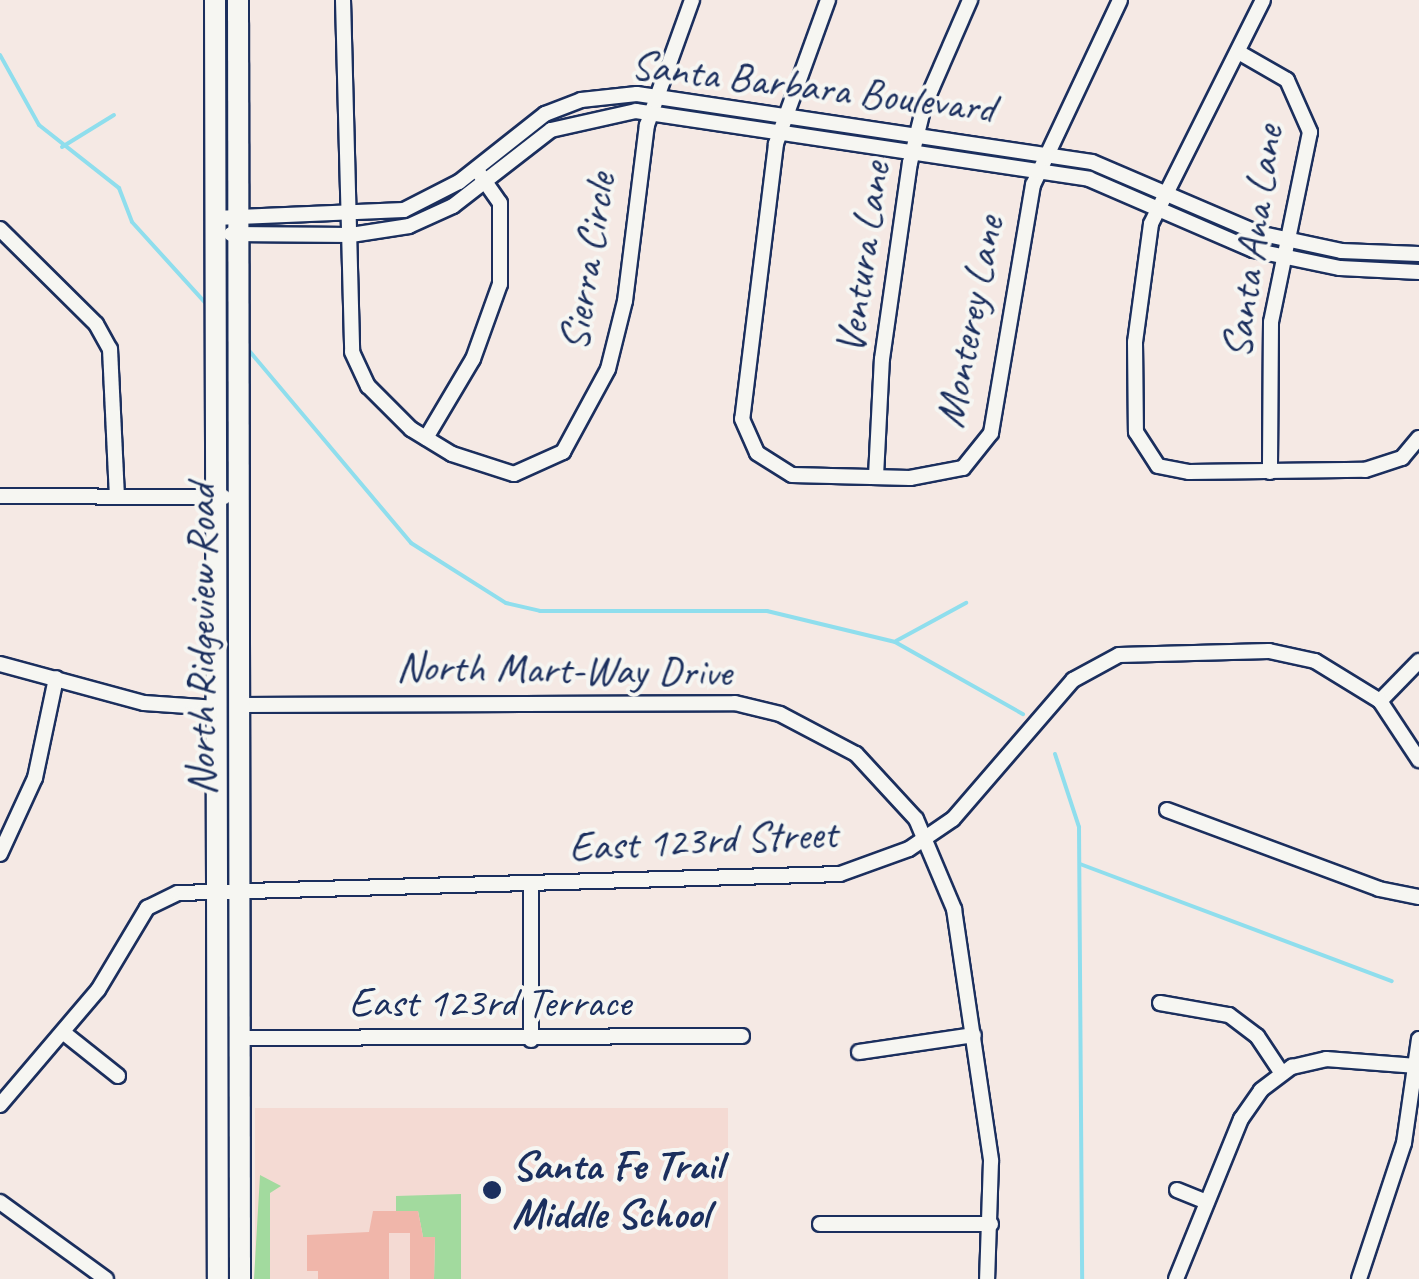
<!DOCTYPE html>
<style>
body{margin:0}
#map{position:relative;width:1419px;height:1279px;overflow:hidden;background:#f5e9e4;font-family:Caveat,sans-serif}
div>[style]{position:absolute}
.built>*{inset:0;background:#f4dad3;transform-origin:0 0}
.green>*{inset:0;background:#a2da9e}
.stream>*{height:4px;margin:-2px;padding:0 2px;transform-origin:2px;border-radius:2px;background:#8fdeed}
.building>*{inset:0;background:#f0b6aa}
.roads{filter:drop-shadow(2px 0 #1b2f5e) drop-shadow(-2px 0 #1b2f5e) drop-shadow(0 2px #1b2f5e) drop-shadow(0 -2px #1b2f5e)}
.minor>*{height:14px;margin:-7px;padding:0 7px;transform-origin:7px;border-radius:7px;background:#f6f6f2}
.secondary>*{height:20px;margin:-10px;padding:0 10px;transform-origin:10px;border-radius:10px;background:#f6f6f2}
.dots>*{width:28px;height:28px;translate:-50% -50%;box-sizing:border-box;border:5px solid #f6f6f2;border-radius:50%}
span{translate:-50% -50%;white-space:nowrap;text-align:center;line-height:1.15;-webkit-text-stroke:8px #f6f6f2;paint-order:stroke}
.street-label{font-size:42px;color:#1b2f5e}
.poi-label{font-size:42px;color:#1b2f5e;font-weight:700}
.left{translate:0 -50%;text-align:left}
</style>
<div id="map">
<div class="built">
<i style="left:728px;top:1108px;width:171px;height:473px;rotate:90deg"></i>
</div>
<div class="green">
<i style="clip-path:polygon(260px 1175px,281px 1186px,270px 1193px,270px 1279px,254px 1279px)"></i>
<i style="clip-path:polygon(461px 1194px,461px 1279px,434px 1279px,435px 1238px,423px 1237px,418px 1211px,396px 1211px,396px 1196px)"></i>
</div>
<div class="stream">
<i style="left:0;top:55px;width:80px;rotate:60.9deg"></i>
<i style="left:39px;top:125px;width:102px;rotate:38.2deg"></i>
<i style="left:119px;top:188px;width:36px;rotate:69deg"></i>
<i style="left:132px;top:222px;width:115px;rotate:47.8deg"></i>
<i style="left:62px;top:147px;width:61px;rotate:-31.6deg"></i>
<i style="left:246px;top:347px;width:256px;rotate:49.9deg"></i>
<i style="left:411px;top:543px;width:112px;rotate:32.3deg"></i>
<i style="left:506px;top:603px;width:35px;rotate:13deg"></i>
<i style="left:540px;top:611px;width:227px"></i>
<i style="left:767px;top:611px;width:132px;rotate:13.6deg"></i>
<i style="left:895px;top:642px;width:147px;rotate:29.4deg"></i>
<i style="left:896px;top:641px;width:80px;rotate:-28.5deg"></i>
<i style="left:1055px;top:754px;width:77px;rotate:71.8deg"></i>
<i style="left:1079px;top:827px;width:452px;rotate:89.6deg"></i>
<i style="left:1080px;top:864px;width:333px;rotate:20.6deg"></i>
</div>
<div class="building">
<i style="clip-path:polygon(373px 1211px,418px 1211px,423px 1237px,435px 1237px,434px 1279px,410px 1279px,410px 1233px,389px 1233px,389px 1279px,318px 1279px,318px 1271px,307px 1271px,307px 1235px,369px 1232px)"></i>
</div>
<div class="roads">
<div class="minor">
<i style="left:343px;top:0;width:352px;rotate:88.5deg"></i>
<i style="left:352px;top:352px;width:38px;rotate:65deg"></i>
<i style="left:368px;top:386px;width:61px;rotate:45deg"></i>
<i style="left:411px;top:429px;width:48px;rotate:31.4deg"></i>
<i style="left:452px;top:454px;width:65px;rotate:17.9deg"></i>
<i style="left:514px;top:474px;width:54px;rotate:-24.2deg"></i>
<i style="left:563px;top:452px;width:94px;rotate:-61.5deg"></i>
<i style="left:608px;top:369px;width:70px;rotate:-76deg"></i>
<i style="left:625px;top:301px;width:177px;rotate:-82.9deg"></i>
<i style="left:647px;top:125px;width:133px;rotate:-70.2deg"></i>
<i style="left:828px;top:0;width:153px;rotate:109.9deg"></i>
<i style="left:776px;top:144px;width:277px;rotate:97deg"></i>
<i style="left:742px;top:419px;width:37px;rotate:66deg"></i>
<i style="left:757px;top:453px;width:41px;rotate:32.2deg"></i>
<i style="left:792px;top:475px;width:118px;rotate:1.5deg"></i>
<i style="left:910px;top:478px;width:54px;rotate:-10.7deg"></i>
<i style="left:963px;top:468px;width:45px;rotate:-51.3deg"></i>
<i style="left:991px;top:433px;width:252px;rotate:-80.4deg"></i>
<i style="left:1033px;top:185px;width:204px;rotate:-64.8deg"></i>
<i style="left:1263px;top:0;width:250px;rotate:116.6deg"></i>
<i style="left:1151px;top:224px;width:119px;rotate:97.7deg"></i>
<i style="left:1135px;top:342px;width:90px;rotate:89.4deg"></i>
<i style="left:1136px;top:432px;width:40px;rotate:57.1deg"></i>
<i style="left:1158px;top:466px;width:32px;rotate:11deg"></i>
<i style="left:1189px;top:472px;width:176px;rotate:-0.7deg"></i>
<i style="left:1365px;top:470px;width:39px;rotate:-18deg"></i>
<i style="left:1402px;top:458px;width:26px;rotate:-50deg"></i>
<i style="left:1240px;top:53px;width:54px;rotate:29.9deg"></i>
<i style="left:1287px;top:80px;width:57px;rotate:66.1deg"></i>
<i style="left:1310px;top:132px;width:194px;rotate:101.6deg"></i>
<i style="left:1271px;top:322px;width:150px;rotate:90.4deg"></i>
<i style="left:215px;top:218px;width:189px;rotate:-2.4deg"></i>
<i style="left:404px;top:210px;width:62px;rotate:-27deg"></i>
<i style="left:459px;top:182px;width:110px;rotate:-38.3deg"></i>
<i style="left:545px;top:114px;width:39px;rotate:-21deg"></i>
<i style="left:581px;top:100px;width:56px;rotate:-6.1deg"></i>
<i style="left:637px;top:94px;width:460px;rotate:8.5deg"></i>
<i style="left:1092px;top:162px;width:181px;rotate:23.2deg"></i>
<i style="left:1258px;top:233px;width:85px;rotate:12.2deg"></i>
<i style="left:1341px;top:251px;width:78px;rotate:2.2deg"></i>
<i style="left:0;top:229px;width:135px;rotate:44.7deg"></i>
<i style="left:96px;top:324px;width:29px;rotate:61deg"></i>
<i style="left:110px;top:349px;width:147px;rotate:87.3deg"></i>
<i style="left:231px;top:234px;width:120px;rotate:0.5deg"></i>
<i style="left:351px;top:235px;width:59px;rotate:-8.8deg"></i>
<i style="left:409px;top:226px;width:48px;rotate:-24.4deg"></i>
<i style="left:453px;top:206px;width:124px;rotate:-37.8deg"></i>
<i style="left:551px;top:130px;width:87px;rotate:-12.6deg"></i>
<i style="left:636px;top:111px;width:458px;rotate:8.5deg"></i>
<i style="left:1089px;top:179px;width:179px;rotate:23.4deg"></i>
<i style="left:1253px;top:250px;width:89px;rotate:11.7deg"></i>
<i style="left:1340px;top:268px;width:79px;rotate:2.9deg"></i>
<i style="left:426px;top:438px;width:92px;rotate:-59.3deg"></i>
<i style="left:473px;top:359px;width:80px;rotate:-70.2deg"></i>
<i style="left:500px;top:284px;width:81px;rotate:-90deg"></i>
<i style="left:500px;top:203px;width:35px;rotate:-125deg"></i>
<i style="left:876px;top:476px;width:117px;rotate:-87.1deg"></i>
<i style="left:882px;top:359px;width:198px;rotate:-81.9deg"></i>
<i style="left:910px;top:163px;width:59px;rotate:-76.2deg"></i>
<i style="left:924px;top:106px;width:116px;rotate:-66.5deg"></i>
<i style="left:0;top:496px;width:224px;rotate:0.3deg"></i>
<i style="left:0;top:664px;width:149px;rotate:15.2deg"></i>
<i style="left:144px;top:703px;width:73px;rotate:3.9deg"></i>
<i style="left:1380px;top:701px;width:56px;rotate:-45.7deg"></i>
<i style="left:240px;top:705px;width:495px;rotate:-0.2deg"></i>
<i style="left:735px;top:703px;width:46px;rotate:13.7deg"></i>
<i style="left:780px;top:714px;width:86px;rotate:27.8deg"></i>
<i style="left:856px;top:754px;width:88px;rotate:47.3deg"></i>
<i style="left:916px;top:819px;width:98px;rotate:67.1deg"></i>
<i style="left:954px;top:909px;width:255px;rotate:81.6deg"></i>
<i style="left:991px;top:1161px;width:118px;rotate:91.9deg"></i>
<i style="left:1167px;top:810px;width:226px;rotate:20.4deg"></i>
<i style="left:1379px;top:889px;width:41px;rotate:11.3deg"></i>
<i style="left:0;top:854px;width:84px;rotate:-65.3deg"></i>
<i style="left:35px;top:778px;width:102px;rotate:-78.1deg"></i>
<i style="left:1160px;top:1003px;width:70px;rotate:9.9deg"></i>
<i style="left:1229px;top:1015px;width:35px;rotate:37deg"></i>
<i style="left:1257px;top:1036px;width:43px;rotate:56.3deg"></i>
<i style="left:64px;top:1033px;width:69px;rotate:38.5deg"></i>
<i style="left:239px;top:1038px;width:503px;rotate:-0.23deg"></i>
<i style="left:531px;top:1040px;width:157px;rotate:-90deg"></i>
<i style="left:859px;top:1052px;width:116px;rotate:-8.4deg"></i>
<i style="left:0;top:1105px;width:151px;rotate:-49.6deg"></i>
<i style="left:98px;top:990px;width:96px;rotate:-59.1deg"></i>
<i style="left:147px;top:908px;width:34px;rotate:-26deg"></i>
<i style="left:178px;top:893px;width:662px;rotate:-1.64deg"></i>
<i style="left:840px;top:874px;width:73px;rotate:-19.9deg"></i>
<i style="left:909px;top:849px;width:53px;rotate:-34.3deg"></i>
<i style="left:953px;top:819px;width:184px;rotate:-49.2deg"></i>
<i style="left:1073px;top:680px;width:52px;rotate:-28.5deg"></i>
<i style="left:1119px;top:655px;width:150px;rotate:-1.5deg"></i>
<i style="left:1269px;top:651px;width:47px;rotate:12.3deg"></i>
<i style="left:1315px;top:661px;width:76px;rotate:31.6deg"></i>
<i style="left:1380px;top:701px;width:71px;rotate:56.5deg"></i>
<i style="left:1177px;top:1190px;width:32px;rotate:22deg"></i>
<i style="left:0;top:1202px;width:131px;rotate:36deg"></i>
<i style="left:820px;top:1224px;width:171px"></i>
<i style="left:1176px;top:1279px;width:173px;rotate:-67.9deg"></i>
<i style="left:1241px;top:1119px;width:35px;rotate:-55deg"></i>
<i style="left:1261px;top:1090px;width:39px;rotate:-37deg"></i>
<i style="left:1292px;top:1067px;width:35px;rotate:-13deg"></i>
<i style="left:1326px;top:1059px;width:91px;rotate:4.4deg"></i>
<i style="left:1359px;top:1279px;width:143px;rotate:-71.7deg"></i>
<i style="left:1404px;top:1143px;width:105px;rotate:-81.8deg"></i>
</div>
<div class="secondary">
<i style="left:215px;top:0;width:1279px;rotate:89.87deg"></i>
<i style="left:238px;top:0;width:1279px;rotate:89.91deg"></i>
</div>
</div>
<div class="dots">
<i style="left:492px;top:1190px;background:#1b2f5e"></i>
</div>
<div class="street-label">
<span style="left:813px;top:87px;rotate:7deg">Santa Barbara Boulevard</span>
<span style="left:1253px;top:242px;rotate:-82deg">Santa Ana Lane</span>
<span style="left:863px;top:258px;rotate:-82deg">Ventura Lane</span>
<span style="left:588px;top:262px;rotate:-81deg">Sierra Circle</span>
<span style="left:970px;top:322px;rotate:-79deg">Monterey Lane</span>
<span style="left:202px;top:640px;rotate:-90deg">North Ridgeview Road</span>
<span style="left:564px;top:670px;rotate:1deg">North Mart-Way Drive</span>
<span style="left:703px;top:841px;rotate:-3deg">East 123rd Street</span>
<span style="left:490px;top:1003px">East 123rd Terrace</span>
</div>
<div class="poi-label">
<span class="left" style="left:512px;top:1190px">Santa Fe Trail<br>Middle School</span>
</div>
</div>
